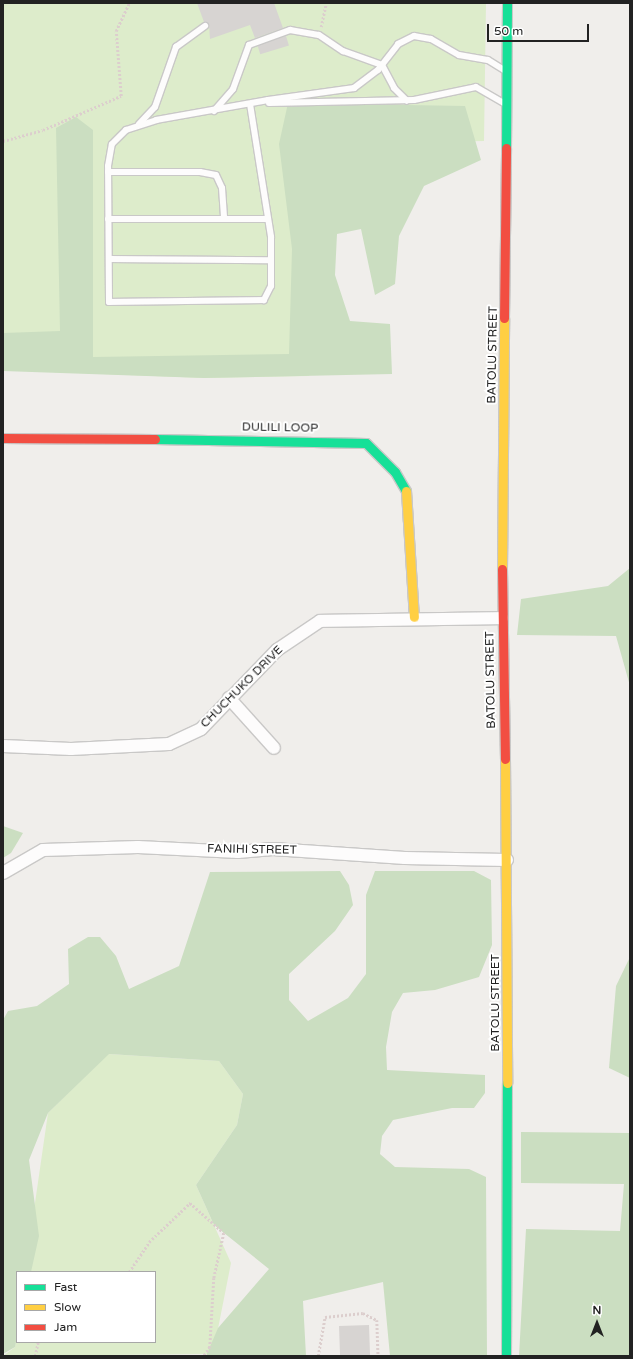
<!DOCTYPE html>
<style>
body{margin:0}
#map{position:relative;width:633px;height:1359px;overflow:hidden;background:#f0eeeb;font-family:"Varela Round",sans-serif}
div>[style]{position:absolute}
.grass>*{inset:0;background:#ddeccb}
.forest>*{inset:0;background:#cbdec1}
.building>*{inset:0;background:#d7d4d2;transform-origin:0 0}
.path>*{height:2.5px;margin-top:-1.25px;transform-origin:0;background:repeating-linear-gradient(90deg,#dccecd 0 2px,transparent 0 4px)}
.roads{filter:drop-shadow(1px 0 #c9c8c7) drop-shadow(-1px 0 #c9c8c7) drop-shadow(0 1px #c9c8c7) drop-shadow(0 -1px #c9c8c7)}
.lane>*{height:6px;margin:-3px;padding:0 3px;transform-origin:3px;border-radius:3px;background:#fdfcfc}
.street>*{height:12px;margin:-6px;padding:0 6px;transform-origin:6px;border-radius:6px;background:#fdfcfc}
.fast>*{height:9px;margin:-4.5px;padding:0 4.5px;transform-origin:4.5px;border-radius:4.5px;background:#16e098}
.slow>*{height:9px;margin:-4.5px;padding:0 4.5px;transform-origin:4.5px;border-radius:4.5px;background:#ffcf43}
.jam>*{height:9px;margin:-4.5px;padding:0 4.5px;transform-origin:4.5px;border-radius:4.5px;background:#f24e42}
span{translate:-50% -50%;white-space:nowrap;text-align:center;line-height:1.15;-webkit-text-stroke:4px #fff;paint-order:stroke}
.street-label{font-size:12px;color:#222}
.frame{position:absolute;inset:0;border:4px solid #222;pointer-events:none}
.legend{position:absolute;left:16px;top:1271px;width:140px;height:72px;box-sizing:border-box;background:#fff;border:1px solid #a7a7a7;margin:0;padding:5px 7px;list-style:none;font-size:12px;color:#222}
.legend li{display:flex;align-items:center;gap:8px;height:20px}
.legend b{width:20px;border:1px solid #a7a7a7}
.north{position:absolute;left:577px;top:1303px;width:40px;height:40px;-webkit-text-stroke:3px #fff;paint-order:stroke;rotate:0deg;font-size:11px;font-weight:700;line-height:16px;text-align:center;color:#222}
.north::after{content:'';display:block;margin:auto;width:14px;height:18px;background:#222;clip-path:polygon(50% 0,100% 100%,50% 72%,0 100%)}
.scale{position:absolute;left:487px;top:24px;width:102px;height:18px;box-sizing:border-box;border:2px solid #222;border-top:0;padding-left:5px;font-size:12px;line-height:14px;white-space:nowrap;color:#222;-webkit-text-stroke:3px #fff;paint-order:stroke}
</style>
<div id="map">
<div class="grass">
<i style="clip-path:polygon(3px 3px,486px 3px,484px 141px,396px 143px,306px 244px,309px 376px,204px 378px,3px 370px)"></i>
<i style="clip-path:polygon(108px 1054px,219px 1061px,243px 1094px,237px 1125px,196px 1185px,231px 1263px,213px 1354px,3px 1356px,15px 1347px,17px 1331px,17px 1342px,155px 1342px,155px 1272px,25px 1272px,48px 1113px)"></i>
</div>
<div class="forest">
<i style="clip-path:polygon(288px 103px,465px 106px,481px 160px,424px 186px,399px 236px,395px 284px,375px 295px,361px 229px,337px 234px,335px 275px,350px 321px,390px 324px,392px 374px,204px 378px,3px 371px,3px 333px,60px 331px,56px 128px,76px 117px,93px 130px,93px 357px,289px 354px,292px 249px,279px 144px)"></i>
<i style="clip-path:polygon(630px 568px,630px 686px,616px 636px,517px 635px,521px 599px,608px 586px)"></i>
<i style="clip-path:polygon(3px 826px,23px 833px,11px 853px,3px 858px)"></i>
<i style="clip-path:polygon(340px 871px,349px 885px,353px 905px,335px 931px,289px 974px,289px 1000px,308px 1021px,348px 998px,366px 974px,366px 895px,375px 871px,474px 871px,491px 880px,492px 945px,479px 977px,435px 990px,403px 993px,392px 1012px,386px 1047px,387px 1070px,485px 1075px,485px 1093px,474px 1108px,452px 1108px,393px 1120px,382px 1136px,380px 1154px,395px 1167px,469px 1169px,486px 1177px,487px 1356px,390px 1356px,383px 1282px,303px 1301px,306px 1356px,206px 1356px,218px 1328px,269px 1269px,214px 1225px,196px 1185px,237px 1125px,243px 1094px,219px 1061px,109px 1054px,48px 1113px,29px 1160px,39px 1236px,31px 1272px,17px 1272px,17px 1337px,15px 1347px,3px 1354px,3px 1020px,8px 1011px,37px 1006px,69px 984px,68px 949px,88px 937px,100px 937px,116px 956px,129px 989px,179px 966px,210px 872px)"></i>
<i style="clip-path:polygon(630px 957px,630px 1078px,609px 1068px,616px 986px)"></i>
<i style="clip-path:polygon(521px 1132px,630px 1133px,630px 1356px,519px 1356px,526px 1229px,620px 1231px,624px 1184px,521px 1183px)"></i>
</div>
<div class="building">
<i style="clip-path:polygon(197px 3px,274px 3px,283px 28px,255px 38px,250px 25px,210px 39px,209px 25px,204px 22px)"></i>
<i style="left:286px;top:36px;width:10px;height:30px;rotate:73deg"></i>
<i style="left:369px;top:1325px;width:31px;height:30px;rotate:88deg"></i>
</div>
<div class="path">
<i style="left:321px;top:27px;width:25px;rotate:-78deg"></i>
<i style="left:3px;top:141px;width:41px;rotate:-15.4deg"></i>
<i style="left:43px;top:130px;width:85px;rotate:-23.6deg"></i>
<i style="left:121px;top:96px;width:65px;rotate:-94.4deg"></i>
<i style="left:116px;top:31px;width:31px;rotate:-65deg"></i>
<i style="left:129px;top:1272px;width:36px;rotate:-56deg"></i>
<i style="left:149px;top:1242px;width:57px;rotate:-43.6deg"></i>
<i style="left:190px;top:1203px;width:45px;rotate:41.4deg"></i>
<i style="left:224px;top:1233px;width:46px;rotate:102.5deg"></i>
<i style="left:214px;top:1278px;width:69px;rotate:93.3deg"></i>
<i style="left:210px;top:1347px;width:11px;rotate:124deg"></i>
<i style="left:35px;top:1356px;width:14px;rotate:-78deg"></i>
<i style="left:318px;top:1356px;width:40px;rotate:-80deg"></i>
<i style="left:325px;top:1317px;width:38px;rotate:-6deg"></i>
<i style="left:363px;top:1313px;width:16px;rotate:27deg"></i>
<i style="left:377px;top:1320px;width:36px;rotate:88deg"></i>
</div>
<div class="roads">
<div class="lane">
<i style="left:269px;top:103px;width:145px;rotate:-1.2deg"></i>
<i style="left:414px;top:100px;width:63px;rotate:-11.8deg"></i>
<i style="left:476px;top:87px;width:32px;rotate:30deg"></i>
<i style="left:250px;top:104px;width:135px;rotate:81deg"></i>
<i style="left:271px;top:237px;width:49px;rotate:90deg"></i>
<i style="left:271px;top:286px;width:16px;rotate:117deg"></i>
<i style="left:264px;top:300px;width:155px;rotate:179.3deg"></i>
<i style="left:109px;top:302px;width:136px;rotate:-90.4deg"></i>
<i style="left:108px;top:166px;width:22px;rotate:-80deg"></i>
<i style="left:112px;top:144px;width:20px;rotate:-45deg"></i>
<i style="left:126px;top:130px;width:32px;rotate:-18deg"></i>
<i style="left:156px;top:120px;width:114px;rotate:-10.1deg"></i>
<i style="left:268px;top:100px;width:87px;rotate:-7.9deg"></i>
<i style="left:354px;top:88px;width:30px;rotate:-37deg"></i>
<i style="left:378px;top:70px;width:33px;rotate:-52deg"></i>
<i style="left:398px;top:44px;width:18px;rotate:-27deg"></i>
<i style="left:414px;top:36px;width:17px;rotate:10deg"></i>
<i style="left:431px;top:39px;width:32px;rotate:30deg"></i>
<i style="left:459px;top:55px;width:29px;rotate:10deg"></i>
<i style="left:488px;top:60px;width:19px;rotate:32deg"></i>
<i style="left:214px;top:111px;width:29px;rotate:-49deg"></i>
<i style="left:233px;top:89px;width:47px;rotate:-70deg"></i>
<i style="left:249px;top:45px;width:44px;rotate:-20.1deg"></i>
<i style="left:290px;top:30px;width:29px;rotate:10deg"></i>
<i style="left:319px;top:35px;width:29px;rotate:34deg"></i>
<i style="left:343px;top:51px;width:41px;rotate:19.7deg"></i>
<i style="left:382px;top:65px;width:26px;rotate:62deg"></i>
<i style="left:394px;top:88px;width:18px;rotate:45deg"></i>
<i style="left:139px;top:124px;width:23px;rotate:-47deg"></i>
<i style="left:155px;top:107px;width:64px;rotate:-70.7deg"></i>
<i style="left:176px;top:47px;width:36px;rotate:-36deg"></i>
<i style="left:108px;top:172px;width:92px"></i>
<i style="left:200px;top:172px;width:16px;rotate:11deg"></i>
<i style="left:216px;top:175px;width:14px;rotate:65deg"></i>
<i style="left:222px;top:188px;width:31px;rotate:86deg"></i>
<i style="left:108px;top:219px;width:160px"></i>
<i style="left:109px;top:259px;width:162px;rotate:0.4deg"></i>
</div>
<div class="street">
<i style="left:229px;top:698px;width:67px;rotate:48deg"></i>
<i style="left:3px;top:746px;width:68px;rotate:2.5deg"></i>
<i style="left:71px;top:749px;width:98px;rotate:-2.9deg"></i>
<i style="left:169px;top:744px;width:35px;rotate:-25deg"></i>
<i style="left:201px;top:729px;width:110px;rotate:-46.1deg"></i>
<i style="left:277px;top:650px;width:52px;rotate:-34deg"></i>
<i style="left:320px;top:621px;width:182px;rotate:-0.9deg"></i>
<i style="left:3px;top:873px;width:46px;rotate:-29.9deg"></i>
<i style="left:43px;top:850px;width:95px;rotate:-1.8deg"></i>
<i style="left:138px;top:847px;width:100px;rotate:2.9deg"></i>
<i style="left:238px;top:852px;width:35px;rotate:-5deg"></i>
<i style="left:273px;top:849px;width:132px;rotate:3.9deg"></i>
<i style="left:405px;top:858px;width:102px;rotate:1.1deg"></i>
</div>
<div class="fast">
<i style="left:506px;top:148px;width:145px;rotate:-89.6deg"></i>
<i style="left:155px;top:439px;width:211px;rotate:1.1deg"></i>
<i style="left:366px;top:443px;width:41px;rotate:45deg"></i>
<i style="left:395px;top:472px;width:22px;rotate:60deg"></i>
<i style="left:506px;top:1356px;width:273px;rotate:-89.8deg"></i>
</div>
<div class="slow">
<i style="left:406px;top:491px;width:126px;rotate:86.4deg"></i>
<i style="left:502px;top:569px;width:251px;rotate:-89.5deg"></i>
<i style="left:505px;top:759px;width:324px;rotate:89.6deg"></i>
</div>
<div class="jam">
<i style="left:504px;top:318px;width:170px;rotate:-89.3deg"></i>
<i style="left:3px;top:438px;width:152px;rotate:0.4deg"></i>
<i style="left:502px;top:569px;width:190px;rotate:89.1deg"></i>
</div>
</div>
<div class="street-label">
<span style="left:493px;top:355px;rotate:-89deg">BATOLU STREET</span>
<span style="left:280px;top:428px;rotate:1deg">DULILI LOOP</span>
<span style="left:491px;top:680px;rotate:-91deg">BATOLU STREET</span>
<span style="left:242px;top:687px;rotate:-45deg">CHUCHUKO DRIVE</span>
<span style="left:252px;top:850px;rotate:1deg">FANIHI STREET</span>
<span style="left:496px;top:1003px;rotate:-90deg">BATOLU STREET</span>
</div>
<div class="frame"></div>
<ul class="legend">
<li><b style="height:5px;background:#16e098"></b>Fast</li>
<li><b style="height:5px;background:#ffcf43"></b>Slow</li>
<li><b style="height:5px;background:#f24e42"></b>Jam</li>
</ul>
<div class="north">N</div>
<div class="scale">50 m</div>
</div>
